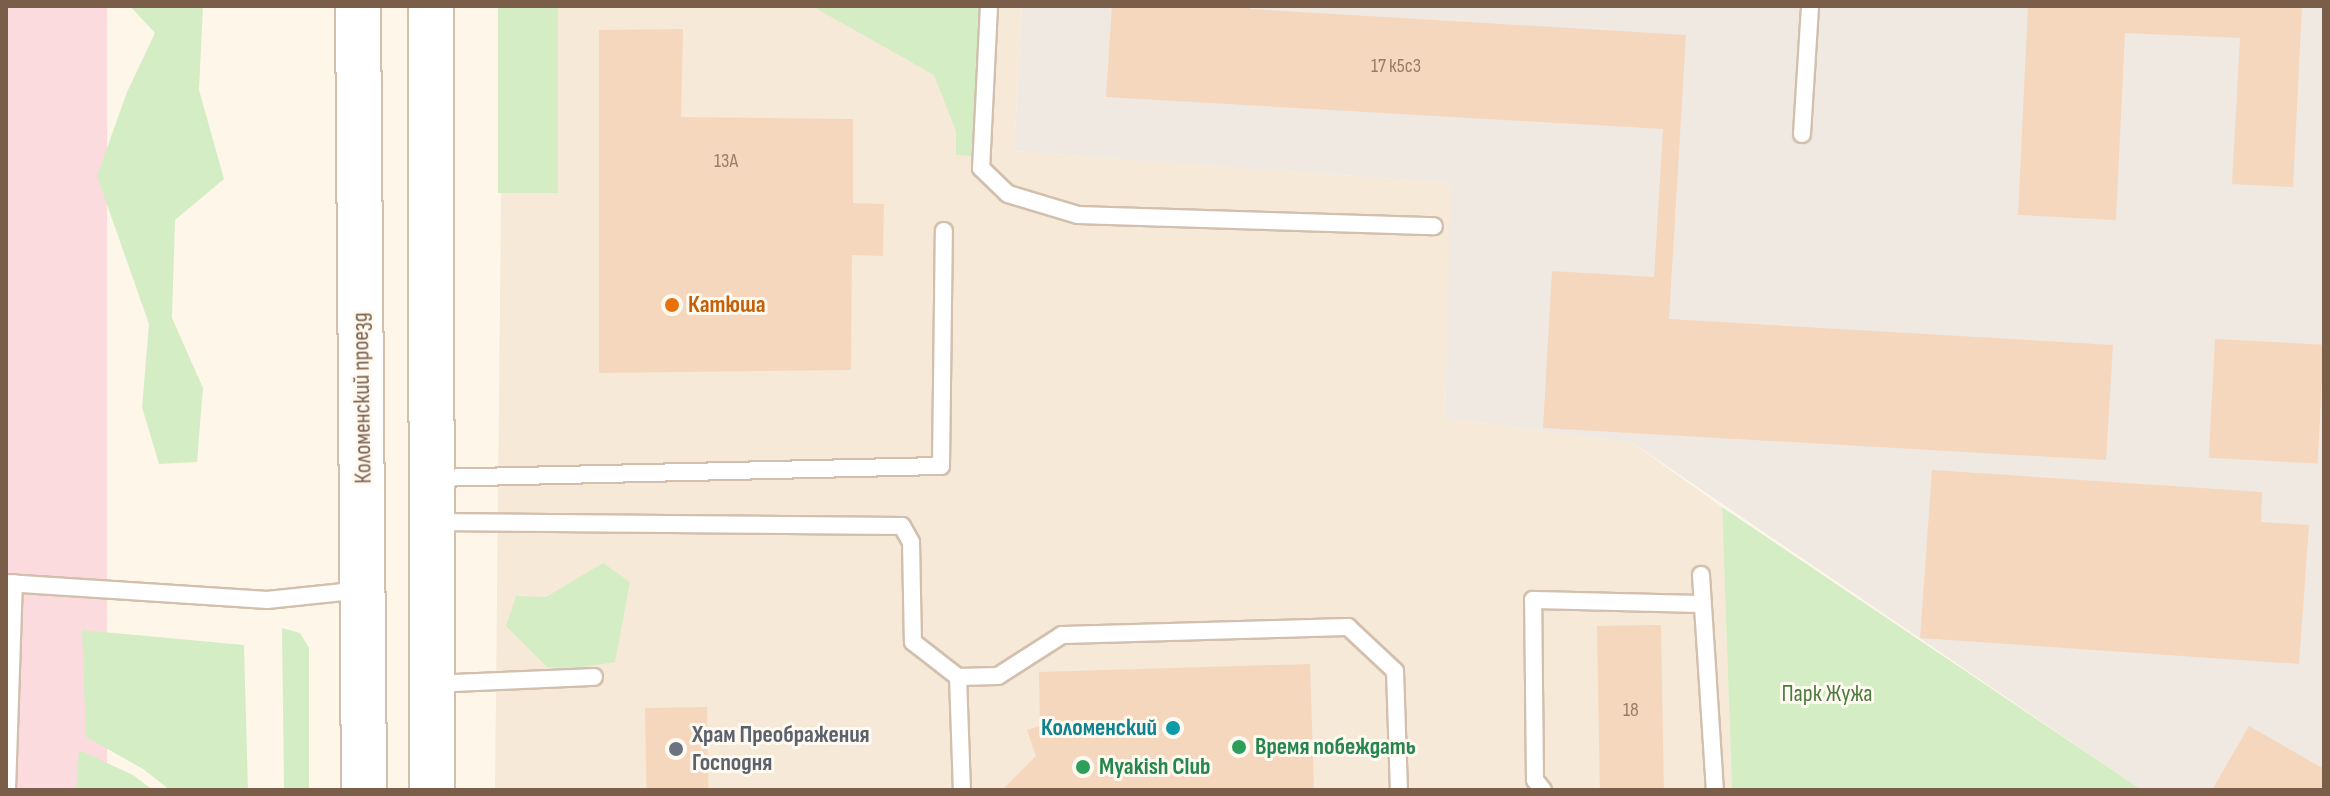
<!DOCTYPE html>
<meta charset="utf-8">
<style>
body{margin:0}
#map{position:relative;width:2330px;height:796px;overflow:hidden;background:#fef7e9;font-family:"Sofia Sans Condensed",sans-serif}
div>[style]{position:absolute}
.residential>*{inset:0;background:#f6e9d7}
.industrial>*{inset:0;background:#efe9e2}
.medical>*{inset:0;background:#fcdbde;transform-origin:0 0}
.green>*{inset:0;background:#d4edc5;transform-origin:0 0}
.building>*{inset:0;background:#f5d7be;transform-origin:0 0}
.roads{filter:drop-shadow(2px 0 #d2bfad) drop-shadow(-2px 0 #d2bfad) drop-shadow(0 2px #d2bfad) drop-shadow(0 -2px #d2bfad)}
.service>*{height:16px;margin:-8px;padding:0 8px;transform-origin:8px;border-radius:8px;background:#fff}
.secondary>*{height:44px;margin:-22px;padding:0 22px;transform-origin:22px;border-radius:22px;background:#fff}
.dots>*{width:22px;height:22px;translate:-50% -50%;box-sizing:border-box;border:4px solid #fffaf1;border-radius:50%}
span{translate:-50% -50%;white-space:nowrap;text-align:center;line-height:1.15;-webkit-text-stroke:6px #fffaf1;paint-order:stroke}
.number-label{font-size:20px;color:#9a7c67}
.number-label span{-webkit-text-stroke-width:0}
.food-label{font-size:24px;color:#c56008;font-weight:700}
.left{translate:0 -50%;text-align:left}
.street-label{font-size:24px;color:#7b5e4a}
.park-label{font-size:24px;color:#4c7b3e}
.culture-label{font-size:24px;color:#0d838f;font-weight:700}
.right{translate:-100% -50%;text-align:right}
.worship-label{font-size:24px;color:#5b616d;font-weight:700}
.leisure-label{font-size:24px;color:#27864d;font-weight:700}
.frame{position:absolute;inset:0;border:8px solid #7b5e4a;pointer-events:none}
</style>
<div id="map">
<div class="residential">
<i style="clip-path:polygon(503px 6px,1022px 6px,1014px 151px,1452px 183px,1445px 418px,1633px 443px,1722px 507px,1732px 790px,495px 790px)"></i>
</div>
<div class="industrial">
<i style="clip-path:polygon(1022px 6px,2324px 6px,2324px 790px,2142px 790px,1633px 443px,1445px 418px,1451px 183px,1014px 151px)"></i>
</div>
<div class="medical">
<i style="left:6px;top:6px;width:101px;height:784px"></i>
</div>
<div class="green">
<i style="clip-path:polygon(130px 6px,203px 6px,199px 90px,224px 179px,175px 220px,172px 318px,203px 388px,197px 462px,159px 464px,142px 407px,149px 324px,97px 176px,127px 92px,155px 33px)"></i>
<i style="left:498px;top:6px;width:60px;height:187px"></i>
<i style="clip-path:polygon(812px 6px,987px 6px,977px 156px,956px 155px,956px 131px,934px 75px)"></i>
<i style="clip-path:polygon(1722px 507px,2142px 790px,1732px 790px)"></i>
<i style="clip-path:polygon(603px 563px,630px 582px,615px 662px,576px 668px,547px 667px,506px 626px,516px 596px,546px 597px)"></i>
<i style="clip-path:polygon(282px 628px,300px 633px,309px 648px,309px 790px,284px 790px)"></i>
<i style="clip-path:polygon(82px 630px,244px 645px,248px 790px,170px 790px,143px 769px,86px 737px)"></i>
<i style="clip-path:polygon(79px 750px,133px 775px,153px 790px,76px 790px)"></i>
</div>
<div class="building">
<i style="clip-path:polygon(1112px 6px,1250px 6px,1250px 9px,1686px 35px,1669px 319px,2113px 345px,2106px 460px,1543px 428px,1552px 271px,1654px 277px,1663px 129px,1106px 97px)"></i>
<i style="clip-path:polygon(2028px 6px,2302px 6px,2293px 187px,2232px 184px,2240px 38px,2125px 33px,2116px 220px,2018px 215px)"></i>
<i style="clip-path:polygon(683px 29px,681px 117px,853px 119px,853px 203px,884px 204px,883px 256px,852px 255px,851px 370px,599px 373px,599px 30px)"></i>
<i style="left:2215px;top:339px;width:109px;height:119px;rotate:3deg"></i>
<i style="clip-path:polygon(1932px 470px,2262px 492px,2261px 522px,2309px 525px,2299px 664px,1920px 638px)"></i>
<i style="left:1661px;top:625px;width:165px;height:64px;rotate:89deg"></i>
<i style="clip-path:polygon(1310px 664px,1314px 790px,1002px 790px,1036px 756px,1027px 730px,1040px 726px,1039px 672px)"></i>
<i style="left:707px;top:707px;width:83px;height:62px;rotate:89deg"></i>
<i style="clip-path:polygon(2249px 726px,2324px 769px,2324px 790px,2212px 790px)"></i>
</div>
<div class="roads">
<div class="service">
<i style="left:989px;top:6px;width:162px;rotate:92.8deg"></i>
<i style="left:981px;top:168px;width:37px;rotate:44deg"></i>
<i style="left:1008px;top:194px;width:73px;rotate:16.7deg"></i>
<i style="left:1078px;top:215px;width:356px;rotate:1.8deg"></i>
<i style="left:1802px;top:134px;width:128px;rotate:-86.4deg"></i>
<i style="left:434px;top:478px;width:507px;rotate:-1.36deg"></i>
<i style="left:941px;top:466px;width:235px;rotate:-89.3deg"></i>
<i style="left:433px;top:522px;width:469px;rotate:0.5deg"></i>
<i style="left:902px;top:526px;width:18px;rotate:61deg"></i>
<i style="left:911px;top:542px;width:100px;rotate:88.9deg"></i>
<i style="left:913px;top:642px;width:57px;rotate:37.9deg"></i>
<i style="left:958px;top:677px;width:40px;rotate:-1.4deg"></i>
<i style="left:998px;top:676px;width:76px;rotate:-32.6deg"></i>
<i style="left:1062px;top:635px;width:286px;rotate:-1.6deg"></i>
<i style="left:1348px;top:627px;width:64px;rotate:43.1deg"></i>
<i style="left:1395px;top:671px;width:119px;rotate:88.1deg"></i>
<i style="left:1701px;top:575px;width:215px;rotate:86.3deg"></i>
<i style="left:6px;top:583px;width:262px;rotate:3.7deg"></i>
<i style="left:267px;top:600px;width:96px;rotate:-6deg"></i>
<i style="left:958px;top:677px;width:113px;rotate:88deg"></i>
<i style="left:433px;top:684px;width:161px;rotate:-2.5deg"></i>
<i style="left:7px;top:790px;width:207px;rotate:-88.1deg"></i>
<i style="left:1543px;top:790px;width:13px;rotate:-129deg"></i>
<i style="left:1535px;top:780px;width:180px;rotate:-90.6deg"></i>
<i style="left:1533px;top:600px;width:169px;rotate:1.4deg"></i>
</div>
<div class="secondary">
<i style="left:358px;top:6px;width:784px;rotate:89.56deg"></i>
<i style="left:431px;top:6px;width:784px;rotate:89.93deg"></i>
</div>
</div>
<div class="dots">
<i style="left:672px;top:305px;background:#e8710a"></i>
<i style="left:1173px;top:728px;background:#0f9aa8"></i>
<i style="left:1239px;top:747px;background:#2e9e5b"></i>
<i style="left:676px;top:749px;background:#6b7280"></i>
<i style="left:1083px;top:767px;background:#2e9e5b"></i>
</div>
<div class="number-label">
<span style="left:1396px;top:66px">17 к5с3</span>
<span style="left:726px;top:161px">13А</span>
<span style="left:1631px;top:710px">18</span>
</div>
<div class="food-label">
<span class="left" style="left:688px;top:305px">Катюша</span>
</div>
<div class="street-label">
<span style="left:362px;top:398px;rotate:-91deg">Коломенский проезд</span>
</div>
<div class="park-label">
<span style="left:1827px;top:694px">Парк Жужа</span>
</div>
<div class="culture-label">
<span class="right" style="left:1157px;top:728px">Коломенский</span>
</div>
<div class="worship-label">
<span class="left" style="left:692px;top:749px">Храм Преображения<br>Господня</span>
</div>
<div class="leisure-label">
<span class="left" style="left:1255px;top:747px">Время побеждать</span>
<span class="left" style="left:1099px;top:767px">Myakish Club</span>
</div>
<div class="frame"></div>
</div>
